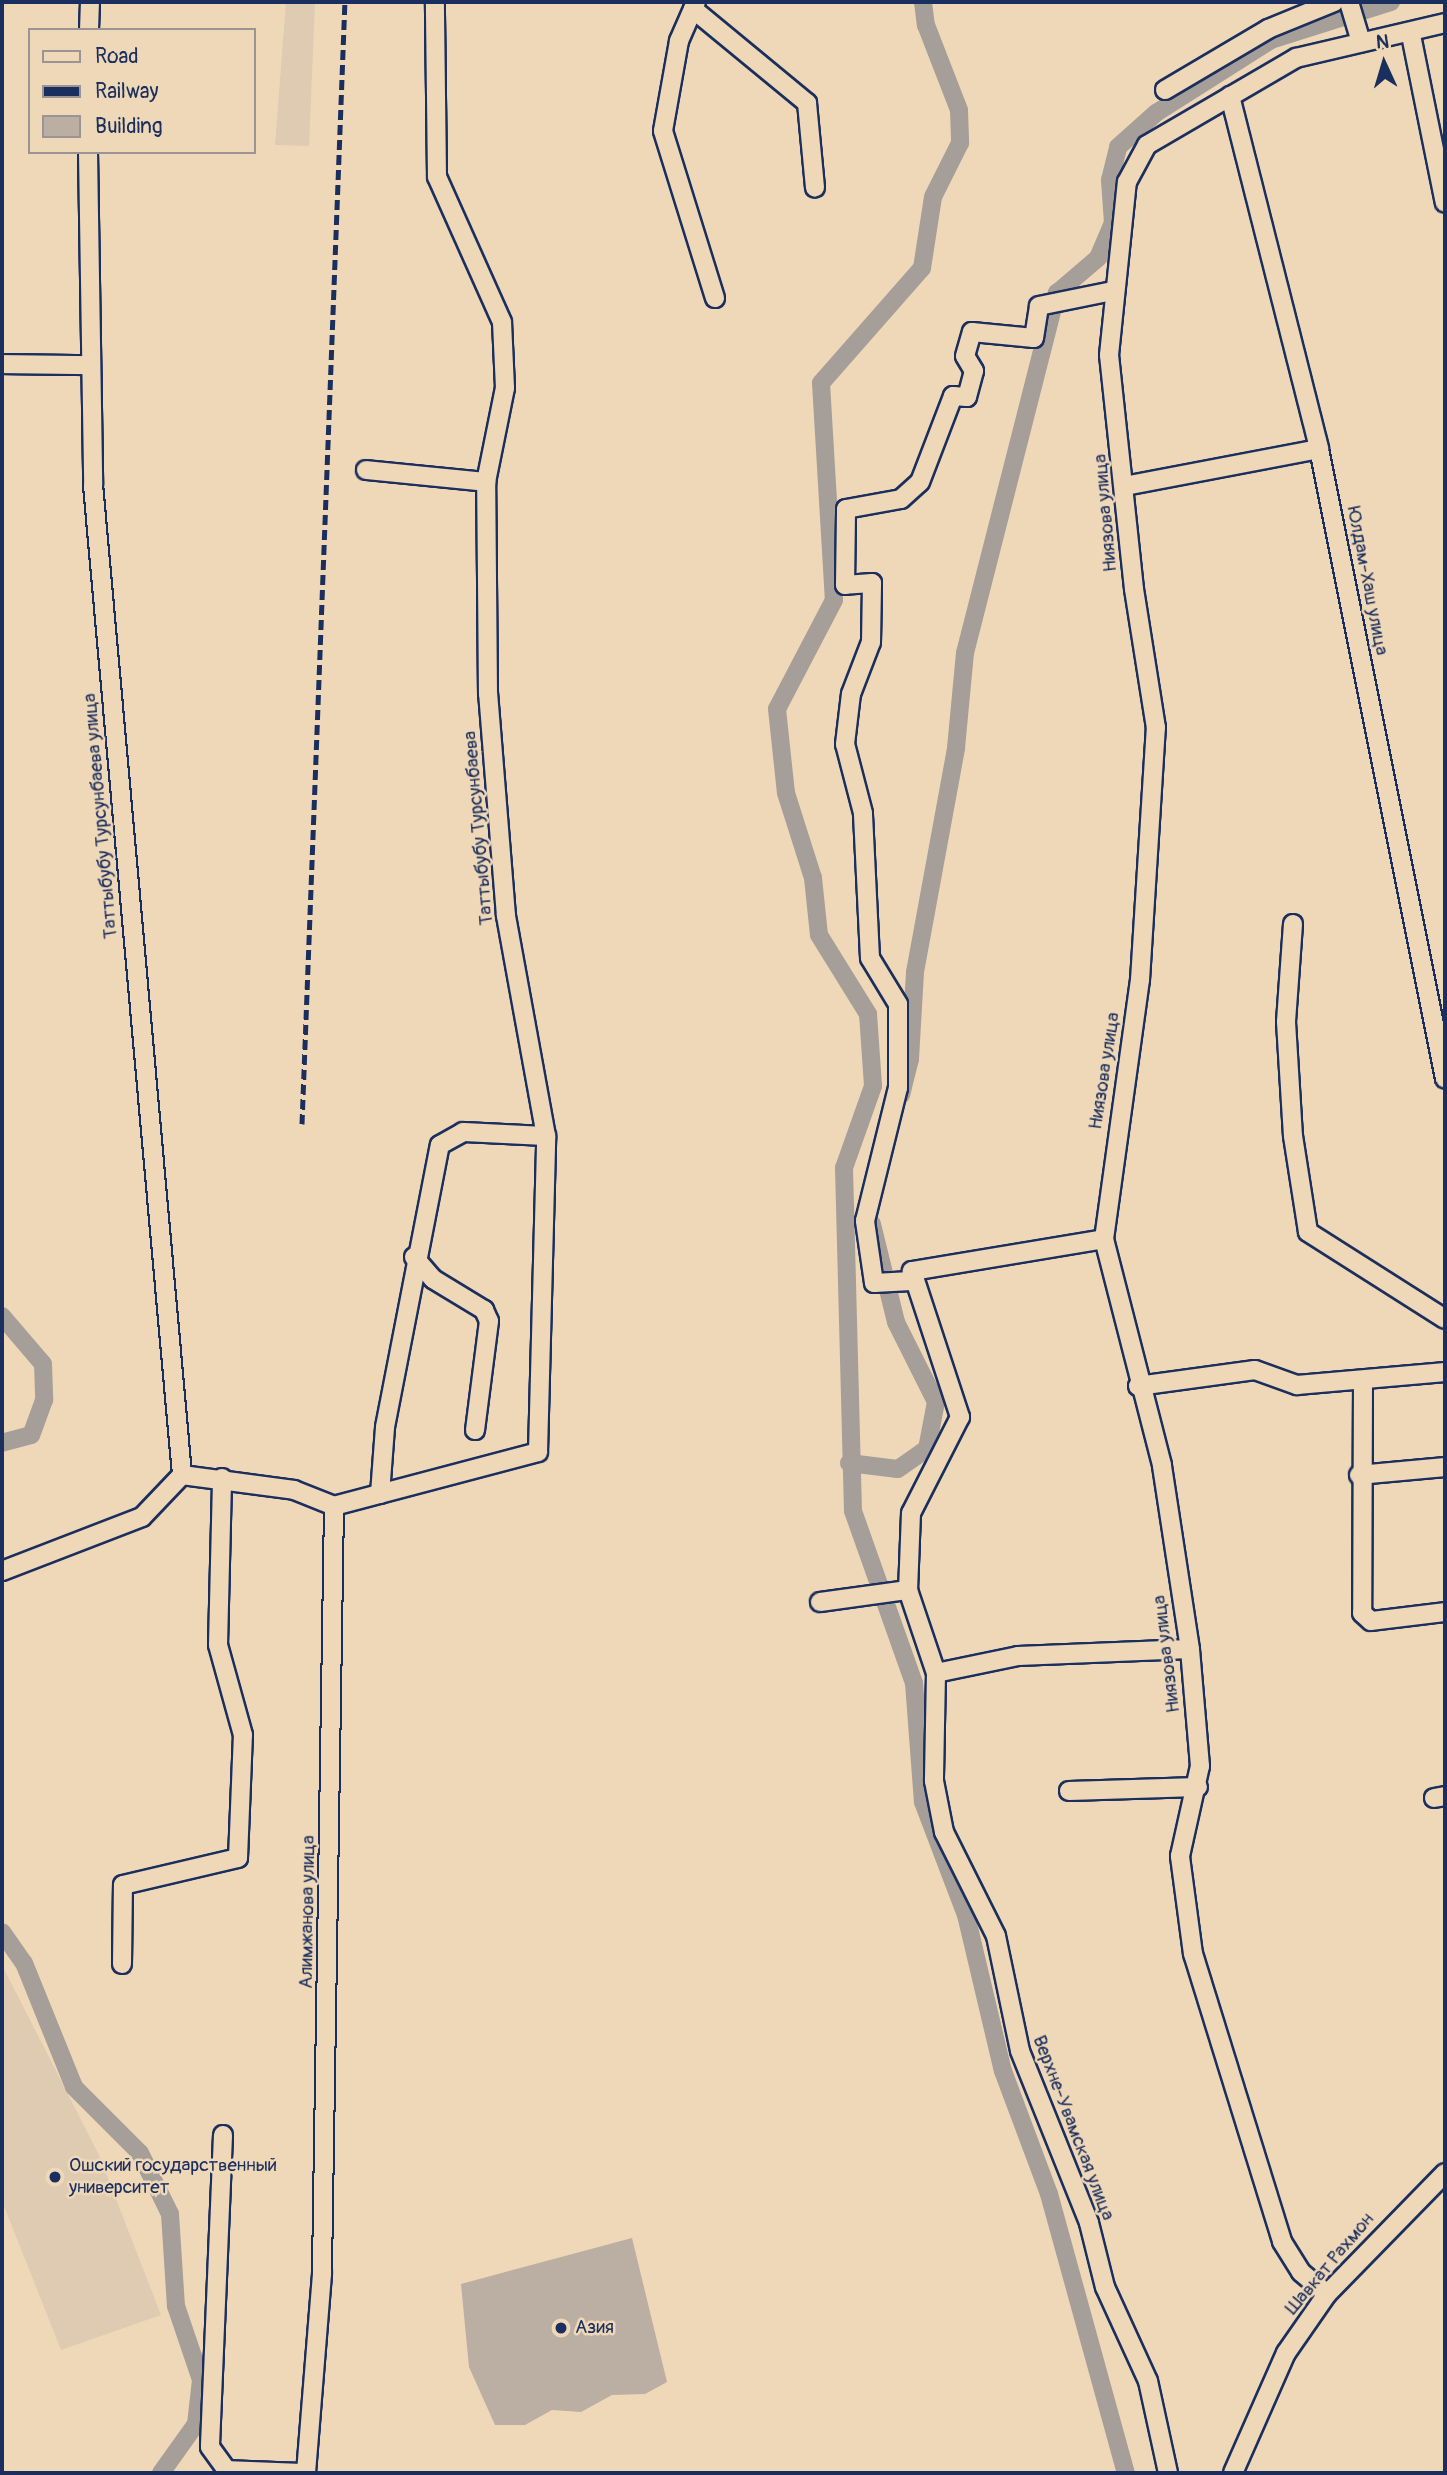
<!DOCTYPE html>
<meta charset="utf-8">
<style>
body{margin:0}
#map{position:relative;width:1447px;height:2475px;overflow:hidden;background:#efd8b8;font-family:Pangolin,sans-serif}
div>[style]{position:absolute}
.built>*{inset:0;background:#dfcbb1}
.canal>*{height:18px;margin:-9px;padding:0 9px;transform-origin:9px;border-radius:9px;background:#a69e99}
.building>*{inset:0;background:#bbaea2}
.roads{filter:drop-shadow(2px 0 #1b2f5e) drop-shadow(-2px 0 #1b2f5e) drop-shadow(0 2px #1b2f5e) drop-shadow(0 -2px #1b2f5e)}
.minor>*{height:18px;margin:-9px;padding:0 9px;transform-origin:9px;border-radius:9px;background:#efd8b8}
.rail>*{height:5px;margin-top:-2.5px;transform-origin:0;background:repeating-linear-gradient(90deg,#1b2f5e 0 10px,transparent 0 15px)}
.dots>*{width:19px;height:19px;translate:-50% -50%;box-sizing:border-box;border:4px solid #efd8b8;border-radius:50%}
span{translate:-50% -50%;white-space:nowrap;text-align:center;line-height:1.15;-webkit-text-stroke:5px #efd8b8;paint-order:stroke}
.street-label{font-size:19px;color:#1b2f5e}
.poi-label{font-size:19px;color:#1b2f5e}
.left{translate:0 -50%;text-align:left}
.frame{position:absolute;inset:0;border:4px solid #1b2f5e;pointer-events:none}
.legend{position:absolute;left:28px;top:28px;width:228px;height:126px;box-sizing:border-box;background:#efd8b8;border:2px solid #9a9494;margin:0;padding:9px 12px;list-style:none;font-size:21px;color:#1b2f5e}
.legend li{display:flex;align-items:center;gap:14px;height:35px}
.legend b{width:35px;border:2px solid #9a9494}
.north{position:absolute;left:1349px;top:28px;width:70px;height:70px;-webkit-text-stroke:5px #efd8b8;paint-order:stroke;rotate:356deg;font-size:19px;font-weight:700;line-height:28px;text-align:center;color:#1b2f5e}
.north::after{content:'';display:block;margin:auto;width:24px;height:32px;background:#1b2f5e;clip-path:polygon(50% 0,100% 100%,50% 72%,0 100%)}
</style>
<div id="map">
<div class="built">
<i style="clip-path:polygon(286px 2px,315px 2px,309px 146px,275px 145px)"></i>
<i style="clip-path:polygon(2px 1965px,99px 2155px,161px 2315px,61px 2350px,2px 2201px)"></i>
</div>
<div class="canal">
<i style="left:923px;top:2px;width:23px;rotate:83deg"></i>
<i style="left:926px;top:25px;width:91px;rotate:68.8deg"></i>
<i style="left:959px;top:110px;width:33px;rotate:88deg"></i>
<i style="left:960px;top:143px;width:60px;rotate:116.6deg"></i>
<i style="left:933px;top:197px;width:72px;rotate:98.8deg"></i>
<i style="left:922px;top:268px;width:153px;rotate:131.3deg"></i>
<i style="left:821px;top:383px;width:217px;rotate:86.6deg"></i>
<i style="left:834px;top:600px;width:123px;rotate:117.6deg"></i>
<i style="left:777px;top:709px;width:84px;rotate:83.9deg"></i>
<i style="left:786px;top:793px;width:89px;rotate:72.4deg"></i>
<i style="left:813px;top:878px;width:57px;rotate:84deg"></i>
<i style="left:819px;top:935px;width:93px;rotate:58.2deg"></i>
<i style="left:868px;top:1014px;width:72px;rotate:86deg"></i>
<i style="left:873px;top:1086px;width:87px;rotate:109.5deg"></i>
<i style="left:844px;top:1168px;width:343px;rotate:88.5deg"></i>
<i style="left:853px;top:1511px;width:182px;rotate:70.5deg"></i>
<i style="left:914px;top:1683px;width:119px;rotate:85.7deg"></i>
<i style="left:923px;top:1802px;width:121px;rotate:69.2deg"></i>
<i style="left:966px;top:1915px;width:160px;rotate:76.7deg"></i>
<i style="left:1003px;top:2071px;width:131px;rotate:69.5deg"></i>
<i style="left:1049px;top:2194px;width:289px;rotate:74.6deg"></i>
<i style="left:901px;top:1095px;width:37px;rotate:-76deg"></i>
<i style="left:910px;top:1059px;width:87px;rotate:-86.7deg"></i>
<i style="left:915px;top:972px;width:228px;rotate:-79.6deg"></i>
<i style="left:956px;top:748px;width:95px;rotate:-84.6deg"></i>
<i style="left:965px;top:653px;width:372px;rotate:-75.7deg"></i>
<i style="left:1057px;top:293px;width:54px;rotate:-40.5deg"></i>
<i style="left:1098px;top:258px;width:38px;rotate:-67deg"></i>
<i style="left:1113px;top:223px;width:43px;rotate:-94deg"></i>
<i style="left:1110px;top:180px;width:34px;rotate:-76deg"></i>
<i style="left:1118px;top:147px;width:51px;rotate:-41.8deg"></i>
<i style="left:1156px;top:113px;width:136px;rotate:-32.4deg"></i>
<i style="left:1271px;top:40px;width:126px;rotate:-17.6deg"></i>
<i style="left:2px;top:1316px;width:63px;rotate:49.5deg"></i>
<i style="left:43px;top:1364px;width:36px;rotate:88deg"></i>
<i style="left:44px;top:1400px;width:37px;rotate:110deg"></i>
<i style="left:31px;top:1435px;width:30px;rotate:165deg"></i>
<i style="left:849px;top:1463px;width:49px;rotate:7deg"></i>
<i style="left:898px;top:1469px;width:35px;rotate:-35deg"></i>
<i style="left:927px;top:1449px;width:48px;rotate:-79.2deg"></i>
<i style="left:936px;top:1402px;width:89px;rotate:-116.6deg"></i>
<i style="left:896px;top:1322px;width:101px;rotate:-103.8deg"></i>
<i style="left:2px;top:1932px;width:38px;rotate:55deg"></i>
<i style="left:24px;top:1963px;width:134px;rotate:68deg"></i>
<i style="left:74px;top:2087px;width:93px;rotate:45deg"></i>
<i style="left:140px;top:2153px;width:68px;rotate:63.8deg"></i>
<i style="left:170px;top:2214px;width:92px;rotate:86.3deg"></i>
<i style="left:176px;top:2306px;width:78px;rotate:71.3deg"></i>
<i style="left:201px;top:2380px;width:44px;rotate:96.5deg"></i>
<i style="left:196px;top:2424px;width:60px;rotate:125.5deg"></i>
</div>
<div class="building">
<i style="clip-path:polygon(632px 2238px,667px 2382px,645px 2394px,612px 2395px,581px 2412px,552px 2410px,525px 2425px,495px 2425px,469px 2367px,461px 2284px)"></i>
</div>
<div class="roads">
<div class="minor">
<i style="left:696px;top:2px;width:43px;rotate:113.6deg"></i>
<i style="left:679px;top:41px;width:91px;rotate:100.1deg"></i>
<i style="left:663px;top:131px;width:175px;rotate:72.7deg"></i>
<i style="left:1349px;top:2px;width:42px;rotate:73.3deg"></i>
<i style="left:693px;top:9px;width:148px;rotate:39.5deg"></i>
<i style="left:807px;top:103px;width:85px;rotate:84.6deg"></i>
<i style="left:89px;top:30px;width:28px;rotate:-88deg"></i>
<i style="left:1411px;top:35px;width:171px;rotate:78.6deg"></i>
<i style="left:1165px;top:90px;width:120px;rotate:-30.6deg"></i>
<i style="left:1268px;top:29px;width:71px;rotate:-22.2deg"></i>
<i style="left:1230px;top:96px;width:364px;rotate:75.8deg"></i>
<i style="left:1319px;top:449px;width:642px;rotate:78.69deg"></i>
<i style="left:88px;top:152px;width:333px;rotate:89.1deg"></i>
<i style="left:93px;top:485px;width:994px;rotate:84.86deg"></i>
<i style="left:2px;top:364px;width:84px;rotate:0.7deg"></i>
<i style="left:366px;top:470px;width:121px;rotate:5.7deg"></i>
<i style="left:1125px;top:486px;width:197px;rotate:-10.8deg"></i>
<i style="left:1293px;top:924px;width:98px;rotate:94.1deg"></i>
<i style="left:1286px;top:1022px;width:114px;rotate:86.5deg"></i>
<i style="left:1293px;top:1136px;width:97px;rotate:81.1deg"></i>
<i style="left:1308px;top:1232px;width:162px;rotate:32.4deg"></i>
<i style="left:1104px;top:1239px;width:195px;rotate:170.5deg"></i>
<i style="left:912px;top:1271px;width:154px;rotate:71.8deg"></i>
<i style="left:960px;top:1417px;width:108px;rotate:117deg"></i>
<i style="left:911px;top:1513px;width:77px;rotate:92.2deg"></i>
<i style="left:908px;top:1590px;width:88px;rotate:71.4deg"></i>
<i style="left:936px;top:1673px;width:108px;rotate:91.1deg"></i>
<i style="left:934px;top:1781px;width:52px;rotate:78.9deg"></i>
<i style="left:944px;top:1832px;width:116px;rotate:63.4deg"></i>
<i style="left:996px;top:1936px;width:117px;rotate:78.2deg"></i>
<i style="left:1020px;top:2051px;width:185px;rotate:68.1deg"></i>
<i style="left:1089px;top:2223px;width:66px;rotate:76deg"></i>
<i style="left:1105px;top:2287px;width:103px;rotate:65.4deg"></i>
<i style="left:1148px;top:2381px;width:94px;rotate:77.7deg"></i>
<i style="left:414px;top:1257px;width:29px;rotate:49deg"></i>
<i style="left:433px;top:1279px;width:60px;rotate:31.3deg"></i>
<i style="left:484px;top:1310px;width:12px;rotate:66deg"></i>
<i style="left:489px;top:1321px;width:110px;rotate:97.3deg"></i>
<i style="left:911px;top:1281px;width:37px;rotate:177deg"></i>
<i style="left:874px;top:1283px;width:63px;rotate:-98.3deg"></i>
<i style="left:865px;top:1221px;width:137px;rotate:-76.1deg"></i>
<i style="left:898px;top:1088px;width:84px;rotate:-90deg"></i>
<i style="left:898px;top:1004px;width:54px;rotate:-121.3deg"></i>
<i style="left:870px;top:958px;width:145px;rotate:-92.8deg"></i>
<i style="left:863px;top:813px;width:71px;rotate:-104.6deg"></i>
<i style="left:845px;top:744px;width:50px;rotate:-83.2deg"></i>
<i style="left:851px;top:694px;width:56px;rotate:-69deg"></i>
<i style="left:871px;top:642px;width:59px;rotate:-89deg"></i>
<i style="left:872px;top:583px;width:27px;rotate:176deg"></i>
<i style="left:845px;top:585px;width:76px;rotate:-89.2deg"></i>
<i style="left:846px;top:509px;width:56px;rotate:-10.3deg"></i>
<i style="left:901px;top:499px;width:25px;rotate:-42deg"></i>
<i style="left:920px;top:482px;width:92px;rotate:-69deg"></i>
<i style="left:953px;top:396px;width:14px;rotate:4deg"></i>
<i style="left:967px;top:397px;width:27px;rotate:-75deg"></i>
<i style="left:974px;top:371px;width:17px;rotate:-121deg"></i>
<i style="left:965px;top:356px;width:25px;rotate:-74deg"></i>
<i style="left:972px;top:332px;width:62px;rotate:5.5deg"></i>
<i style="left:1034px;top:338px;width:32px;rotate:-81deg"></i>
<i style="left:1039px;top:306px;width:76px;rotate:-11.5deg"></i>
<i style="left:1363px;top:1381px;width:232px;rotate:90.2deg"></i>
<i style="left:1362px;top:1613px;width:12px;rotate:42deg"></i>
<i style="left:1371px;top:1621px;width:75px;rotate:-6.9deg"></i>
<i style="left:1138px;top:1386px;width:118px;rotate:-7.8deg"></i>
<i style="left:1255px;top:1370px;width:45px;rotate:19.7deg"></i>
<i style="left:1297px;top:1385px;width:149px;rotate:-5deg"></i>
<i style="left:182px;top:1475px;width:113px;rotate:7.6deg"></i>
<i style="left:294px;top:1490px;width:43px;rotate:21.8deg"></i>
<i style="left:334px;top:1506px;width:768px;rotate:90.9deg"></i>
<i style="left:322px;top:2274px;width:200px;rotate:94.6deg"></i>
<i style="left:1359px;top:1475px;width:86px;rotate:-5.3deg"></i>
<i style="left:380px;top:1494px;width:67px;rotate:-85.7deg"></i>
<i style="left:385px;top:1427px;width:287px;rotate:-79deg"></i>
<i style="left:440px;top:1145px;width:26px;rotate:-29deg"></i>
<i style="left:463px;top:1132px;width:83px;rotate:2.8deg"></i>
<i style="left:334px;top:1506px;width:211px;rotate:-14.8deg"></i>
<i style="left:538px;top:1452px;width:316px;rotate:-88.5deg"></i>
<i style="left:546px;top:1136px;width:224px;rotate:-100.3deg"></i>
<i style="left:506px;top:916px;width:223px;rotate:-94.6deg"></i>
<i style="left:488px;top:694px;width:212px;rotate:-90.5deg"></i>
<i style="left:486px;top:482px;width:96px;rotate:-78.6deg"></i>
<i style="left:505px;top:388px;width:66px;rotate:-92.6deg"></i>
<i style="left:502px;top:322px;width:159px;rotate:-114.1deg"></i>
<i style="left:437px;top:177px;width:175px;rotate:-90.7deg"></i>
<i style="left:2px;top:1571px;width:150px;rotate:-21.1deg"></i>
<i style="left:142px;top:1517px;width:58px;rotate:-46.4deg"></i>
<i style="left:820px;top:1602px;width:89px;rotate:-7.8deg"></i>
<i style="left:936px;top:1673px;width:84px;rotate:-11.7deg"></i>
<i style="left:1018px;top:1656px;width:172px;rotate:-2.3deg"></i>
<i style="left:1069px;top:1791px;width:129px;rotate:-1.8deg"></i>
<i style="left:1434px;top:1798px;width:11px;rotate:-10deg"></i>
<i style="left:122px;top:1964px;width:79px;rotate:-89.3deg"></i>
<i style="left:123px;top:1885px;width:118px;rotate:-13.2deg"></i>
<i style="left:238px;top:1858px;width:123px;rotate:-87.7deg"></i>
<i style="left:243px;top:1735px;width:93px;rotate:-105.5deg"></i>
<i style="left:218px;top:1645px;width:167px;rotate:-88.6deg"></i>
<i style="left:223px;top:2135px;width:312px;rotate:92.4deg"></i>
<i style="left:210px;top:2447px;width:29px;rotate:54deg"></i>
<i style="left:227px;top:2470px;width:79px;rotate:2.2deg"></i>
<i style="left:1327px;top:2294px;width:34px;rotate:-140deg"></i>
<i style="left:1301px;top:2272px;width:36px;rotate:-122deg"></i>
<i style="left:1282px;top:2241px;width:300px;rotate:-107.2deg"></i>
<i style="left:1193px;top:1954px;width:99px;rotate:-97.6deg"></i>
<i style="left:1180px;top:1856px;width:92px;rotate:-77.5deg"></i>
<i style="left:1200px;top:1766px;width:117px;rotate:-94.9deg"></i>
<i style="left:1190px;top:1649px;width:186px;rotate:-98.7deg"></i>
<i style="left:1162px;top:1465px;width:233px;rotate:-104.4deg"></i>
<i style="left:1104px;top:1239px;width:261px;rotate:-82.1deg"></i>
<i style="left:1140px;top:980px;width:253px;rotate:-86.4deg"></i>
<i style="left:1156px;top:728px;width:141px;rotate:-99deg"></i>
<i style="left:1134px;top:589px;width:235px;rotate:-96.1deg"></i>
<i style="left:1109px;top:355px;width:174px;rotate:-84.1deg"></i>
<i style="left:1127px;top:182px;width:42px;rotate:-61.6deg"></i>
<i style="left:1147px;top:145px;width:173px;rotate:-30.3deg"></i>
<i style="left:1296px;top:58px;width:153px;rotate:-13.2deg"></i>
<i style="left:1233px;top:2473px;width:131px;rotate:-66.2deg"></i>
<i style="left:1286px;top:2353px;width:72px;rotate:-55.2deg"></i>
<i style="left:1327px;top:2294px;width:169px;rotate:-45.7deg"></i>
</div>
</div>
<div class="rail">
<i style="left:302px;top:1124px;width:1123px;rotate:-87.81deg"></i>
</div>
<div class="dots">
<i style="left:55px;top:2177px;background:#1b2f5e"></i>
<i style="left:561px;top:2328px;background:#1b2f5e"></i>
</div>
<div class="street-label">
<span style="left:1106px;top:513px;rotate:-95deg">Ниязова улица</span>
<span style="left:1367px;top:581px;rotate:79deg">Юлдам-Хаш улица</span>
<span style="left:101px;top:816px;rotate:-95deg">Таттыбубу Турсунбаева улица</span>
<span style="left:479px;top:828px;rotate:-95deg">Таттыбубу Турсунбаева</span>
<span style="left:1105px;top:1071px;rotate:-81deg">Ниязова улица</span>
<span style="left:1167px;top:1654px;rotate:-97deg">Ниязова улица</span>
<span style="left:308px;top:1912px;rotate:-89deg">Алимжанова улица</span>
<span style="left:1073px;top:2128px;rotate:69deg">Верхне-Увамская улица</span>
<span style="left:1330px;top:2264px;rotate:-50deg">Шавкат Рахмон</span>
</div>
<div class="poi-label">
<span class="left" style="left:69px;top:2177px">Ошский государственный<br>университет</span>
<span class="left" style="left:575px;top:2328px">Азия</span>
</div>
<div class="frame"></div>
<ul class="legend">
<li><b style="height:9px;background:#efd8b8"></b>Road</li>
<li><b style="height:9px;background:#1b2f5e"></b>Railway</li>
<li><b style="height:19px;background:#bbaea2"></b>Building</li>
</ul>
<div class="north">N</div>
</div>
